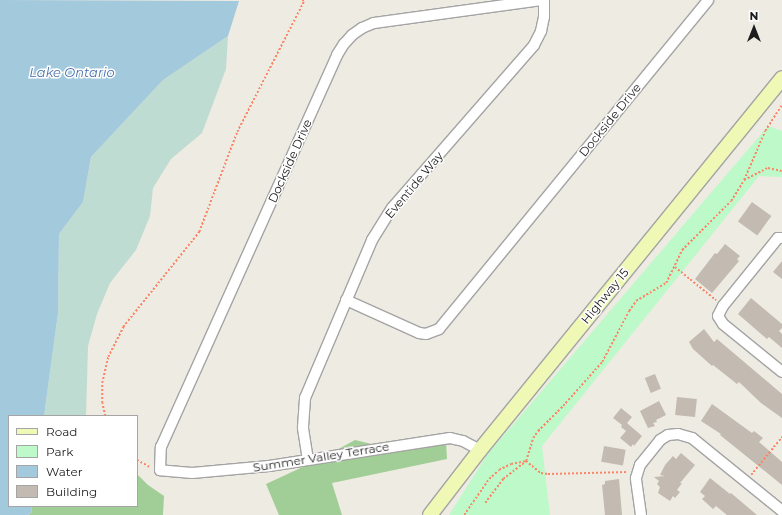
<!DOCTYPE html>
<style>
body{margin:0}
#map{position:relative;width:782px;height:515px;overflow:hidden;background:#eeebe2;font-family:Montserrat,sans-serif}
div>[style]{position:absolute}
.forest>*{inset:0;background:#a1ce96}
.wetland>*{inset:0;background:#bfdcd2}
.park>*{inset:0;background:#bef9c9}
.water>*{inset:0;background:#a2c9dc}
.building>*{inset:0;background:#c3bab2;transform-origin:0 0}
.path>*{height:1.5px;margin-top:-0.75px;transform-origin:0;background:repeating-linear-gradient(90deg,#fa8667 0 2px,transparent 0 4px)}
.roads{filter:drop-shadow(1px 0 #a4a4a4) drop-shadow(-1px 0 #a4a4a4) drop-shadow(0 1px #a4a4a4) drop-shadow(0 -1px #a4a4a4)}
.minor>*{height:10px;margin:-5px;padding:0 5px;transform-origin:5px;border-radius:5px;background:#fff}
.secondary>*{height:14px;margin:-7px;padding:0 7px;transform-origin:7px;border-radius:7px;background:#eff9b5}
span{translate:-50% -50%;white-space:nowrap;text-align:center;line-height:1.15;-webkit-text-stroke:3px #fff;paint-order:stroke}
.street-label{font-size:12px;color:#1d1d1d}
.water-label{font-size:13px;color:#4970ac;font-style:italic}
.legend{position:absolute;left:8px;top:415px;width:130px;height:92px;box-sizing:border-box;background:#fff;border:1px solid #a5a5a5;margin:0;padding:5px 7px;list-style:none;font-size:12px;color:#1d1d1d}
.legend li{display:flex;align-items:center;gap:8px;height:20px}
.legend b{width:20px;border:1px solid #a5a5a5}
.north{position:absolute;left:734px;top:8px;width:40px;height:40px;-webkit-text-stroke:3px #fff;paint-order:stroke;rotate:0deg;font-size:11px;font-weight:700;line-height:16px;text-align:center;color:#1d1d1d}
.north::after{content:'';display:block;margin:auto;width:14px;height:18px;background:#1d1d1d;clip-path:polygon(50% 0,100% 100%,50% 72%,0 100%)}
</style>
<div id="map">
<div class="forest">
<i style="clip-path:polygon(355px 440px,397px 450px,446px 442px,447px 459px,332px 483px,342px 515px,279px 515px,266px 484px,320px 459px)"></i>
<i style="clip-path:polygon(137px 474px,148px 485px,164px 496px,163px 515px,28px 515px,32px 512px,31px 506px,137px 506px)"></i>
</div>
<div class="wetland">
<i style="clip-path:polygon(228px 36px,226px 69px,202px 133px,171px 159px,153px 188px,150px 216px,136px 250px,110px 283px,97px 314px,88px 346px,86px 416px,44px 416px,58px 313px,59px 234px,83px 202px,91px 157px,163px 80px)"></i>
</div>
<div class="park">
<i style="clip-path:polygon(768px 126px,782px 131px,782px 177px,759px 176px,542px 446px,550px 515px,449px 515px,487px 455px)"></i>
</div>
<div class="water">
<i style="clip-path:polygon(0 0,239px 1px,228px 36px,163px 80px,91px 157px,83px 202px,59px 234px,58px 313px,44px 416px,9px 416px,9px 506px,31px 506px,32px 512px,28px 515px,0 515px)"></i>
</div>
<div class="building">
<i style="left:752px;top:202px;width:24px;height:24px;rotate:36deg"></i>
<i style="clip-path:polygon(725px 244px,740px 256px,737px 259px,739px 261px,712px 293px,695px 279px,715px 253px,717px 254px)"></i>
<i style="clip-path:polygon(782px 261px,782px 279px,773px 272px)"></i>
<i style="clip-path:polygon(751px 298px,782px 324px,782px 328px,779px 331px,782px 334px,782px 348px,769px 337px,767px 339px,738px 314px)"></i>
<i style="clip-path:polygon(704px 329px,714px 342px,717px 339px,782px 394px,782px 418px,761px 403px,739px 382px,737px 384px,713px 365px,712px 366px,693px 349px,689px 342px)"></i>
<i style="left:655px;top:374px;width:16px;height:11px;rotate:68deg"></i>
<i style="left:677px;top:397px;width:20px;height:18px;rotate:6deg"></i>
<i style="clip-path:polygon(659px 401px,666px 415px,656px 420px,657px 422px,653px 423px,655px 426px,648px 428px,640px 411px)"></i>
<i style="clip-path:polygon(712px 404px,752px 433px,754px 431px,763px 438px,759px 442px,782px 462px,782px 485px,720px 435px,721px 434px,701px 421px)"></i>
<i style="clip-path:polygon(621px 408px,632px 417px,627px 423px,642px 436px,634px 446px,633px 444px,631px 447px,620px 438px,626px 431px,621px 427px,622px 425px,613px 418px)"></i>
<i style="left:604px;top:446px;width:22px;height:16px;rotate:10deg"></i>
<i style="clip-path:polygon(681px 453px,695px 465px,680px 483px,682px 483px,677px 490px,680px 492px,675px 498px,673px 496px,670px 501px,658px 493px,660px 487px,657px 484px,659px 481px,654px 477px,665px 476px,660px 475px,665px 465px,673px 456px,676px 459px)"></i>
<i style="clip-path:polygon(710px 478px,730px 494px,731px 493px,757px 515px,727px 515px,716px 506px,713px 509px,702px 499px,705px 496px,700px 492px)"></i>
<i style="clip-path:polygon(619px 479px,622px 515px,605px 515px,602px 485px,605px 484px,605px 481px)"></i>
</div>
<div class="path">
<i style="left:744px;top:180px;width:27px;rotate:-27deg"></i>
<i style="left:768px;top:168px;width:14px;rotate:12deg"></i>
<i style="left:675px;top:267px;width:53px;rotate:38.8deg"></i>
<i style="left:105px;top:416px;width:13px;rotate:-103deg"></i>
<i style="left:102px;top:403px;width:20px;rotate:-90deg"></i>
<i style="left:102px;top:383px;width:27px;rotate:-77deg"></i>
<i style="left:108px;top:357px;width:34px;rotate:-63deg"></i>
<i style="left:123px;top:327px;width:122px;rotate:-51.3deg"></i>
<i style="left:199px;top:232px;width:107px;rotate:-69.2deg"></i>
<i style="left:237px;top:132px;width:147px;rotate:-62.9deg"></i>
<i style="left:304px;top:1px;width:3px;rotate:-162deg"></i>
<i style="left:137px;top:460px;width:15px;rotate:28deg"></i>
<i style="left:751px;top:475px;width:49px;rotate:-50.8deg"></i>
<i style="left:485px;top:503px;width:30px;rotate:-53deg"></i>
<i style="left:503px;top:479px;width:29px;rotate:-38deg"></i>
<i style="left:526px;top:461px;width:19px;rotate:39deg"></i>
<i style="left:541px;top:473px;width:7px;rotate:8deg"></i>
<i style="left:548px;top:474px;width:80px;rotate:-1.4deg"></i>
<i style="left:464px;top:515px;width:44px;rotate:-55.2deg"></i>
<i style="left:489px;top:479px;width:13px;rotate:-42deg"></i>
<i style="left:499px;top:470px;width:13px;rotate:-27deg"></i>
<i style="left:511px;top:464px;width:15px;rotate:-11deg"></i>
<i style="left:526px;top:461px;width:24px;rotate:-73deg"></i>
<i style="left:533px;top:438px;width:9px;rotate:-54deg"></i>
<i style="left:538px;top:431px;width:35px;rotate:-45deg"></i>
<i style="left:563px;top:406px;width:59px;rotate:-48.4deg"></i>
<i style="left:602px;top:362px;width:58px;rotate:-62.1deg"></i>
<i style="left:629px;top:311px;width:12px;rotate:-55deg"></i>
<i style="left:636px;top:301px;width:35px;rotate:-31deg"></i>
<i style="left:666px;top:283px;width:37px;rotate:-64deg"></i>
<i style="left:682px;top:250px;width:69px;rotate:-45deg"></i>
<i style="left:731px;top:201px;width:25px;rotate:-58deg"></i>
<i style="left:744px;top:180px;width:53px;rotate:-66.8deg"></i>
<i style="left:765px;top:131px;width:31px;rotate:-57deg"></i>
</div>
<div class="roads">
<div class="minor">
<i style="left:782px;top:238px;width:4px;rotate:180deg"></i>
<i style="left:778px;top:238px;width:87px;rotate:129deg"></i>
<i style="left:723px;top:306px;width:11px;rotate:117deg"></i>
<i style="left:718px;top:316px;width:9px;rotate:58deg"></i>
<i style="left:723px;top:324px;width:76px;rotate:39.1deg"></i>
<i style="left:346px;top:300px;width:80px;rotate:24.3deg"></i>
<i style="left:419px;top:333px;width:7px;rotate:8deg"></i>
<i style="left:426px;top:334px;width:14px;rotate:-21deg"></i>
<i style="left:439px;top:329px;width:425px;rotate:-50.7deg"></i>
<i style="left:480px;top:450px;width:19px;rotate:-152deg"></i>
<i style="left:463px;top:441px;width:13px;rotate:-167deg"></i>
<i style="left:450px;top:438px;width:183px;rotate:171.2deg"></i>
<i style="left:269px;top:466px;width:77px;rotate:174.8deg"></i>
<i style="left:192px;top:473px;width:32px;rotate:-175deg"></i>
<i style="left:160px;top:470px;width:23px;rotate:-88deg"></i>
<i style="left:161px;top:447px;width:430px;rotate:-65.8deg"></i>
<i style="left:337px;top:55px;width:13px;rotate:-58deg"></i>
<i style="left:344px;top:44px;width:12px;rotate:-48deg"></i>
<i style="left:352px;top:35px;width:12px;rotate:-35deg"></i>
<i style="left:362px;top:28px;width:13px;rotate:-23deg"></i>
<i style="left:374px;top:23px;width:171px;rotate:-7.8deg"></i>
<i style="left:308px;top:460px;width:33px;rotate:-99deg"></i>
<i style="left:303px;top:427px;width:29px;rotate:-86deg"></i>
<i style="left:305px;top:398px;width:172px;rotate:-67deg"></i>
<i style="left:372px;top:240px;width:38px;rotate:-58deg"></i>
<i style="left:392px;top:208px;width:216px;rotate:-48.9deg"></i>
<i style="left:534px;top:45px;width:16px;rotate:-63deg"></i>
<i style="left:541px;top:31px;width:14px;rotate:-78deg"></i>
<i style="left:544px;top:17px;width:17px;rotate:-90deg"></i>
<i style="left:641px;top:515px;width:37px;rotate:-98deg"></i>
<i style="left:636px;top:478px;width:14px;rotate:-73deg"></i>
<i style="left:640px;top:465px;width:32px;rotate:-51deg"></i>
<i style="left:660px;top:440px;width:9px;rotate:-32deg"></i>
<i style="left:668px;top:435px;width:10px;rotate:-6deg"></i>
<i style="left:678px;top:434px;width:15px;rotate:16deg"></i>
<i style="left:692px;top:438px;width:116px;rotate:39deg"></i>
</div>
<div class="secondary">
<i style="left:430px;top:515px;width:82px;rotate:-52.4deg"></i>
<i style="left:480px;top:450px;width:479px;rotate:-50.9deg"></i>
</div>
</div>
<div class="street-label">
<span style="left:610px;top:120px;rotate:-51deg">Dockside Drive</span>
<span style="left:290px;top:161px;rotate:-66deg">Dockside Drive</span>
<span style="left:414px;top:185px;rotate:-50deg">Eventide Way</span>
<span style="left:605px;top:296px;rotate:-51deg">Highway 15</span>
<span style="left:321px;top:457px;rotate:-9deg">Summer Valley Terrace</span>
</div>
<div class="water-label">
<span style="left:72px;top:72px">Lake Ontario</span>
</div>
<ul class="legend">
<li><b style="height:5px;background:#eff9b5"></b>Road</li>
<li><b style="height:11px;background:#bef9c9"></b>Park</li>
<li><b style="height:11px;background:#a2c9dc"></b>Water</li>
<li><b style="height:11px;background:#c3bab2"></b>Building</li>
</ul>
<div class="north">N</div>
</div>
